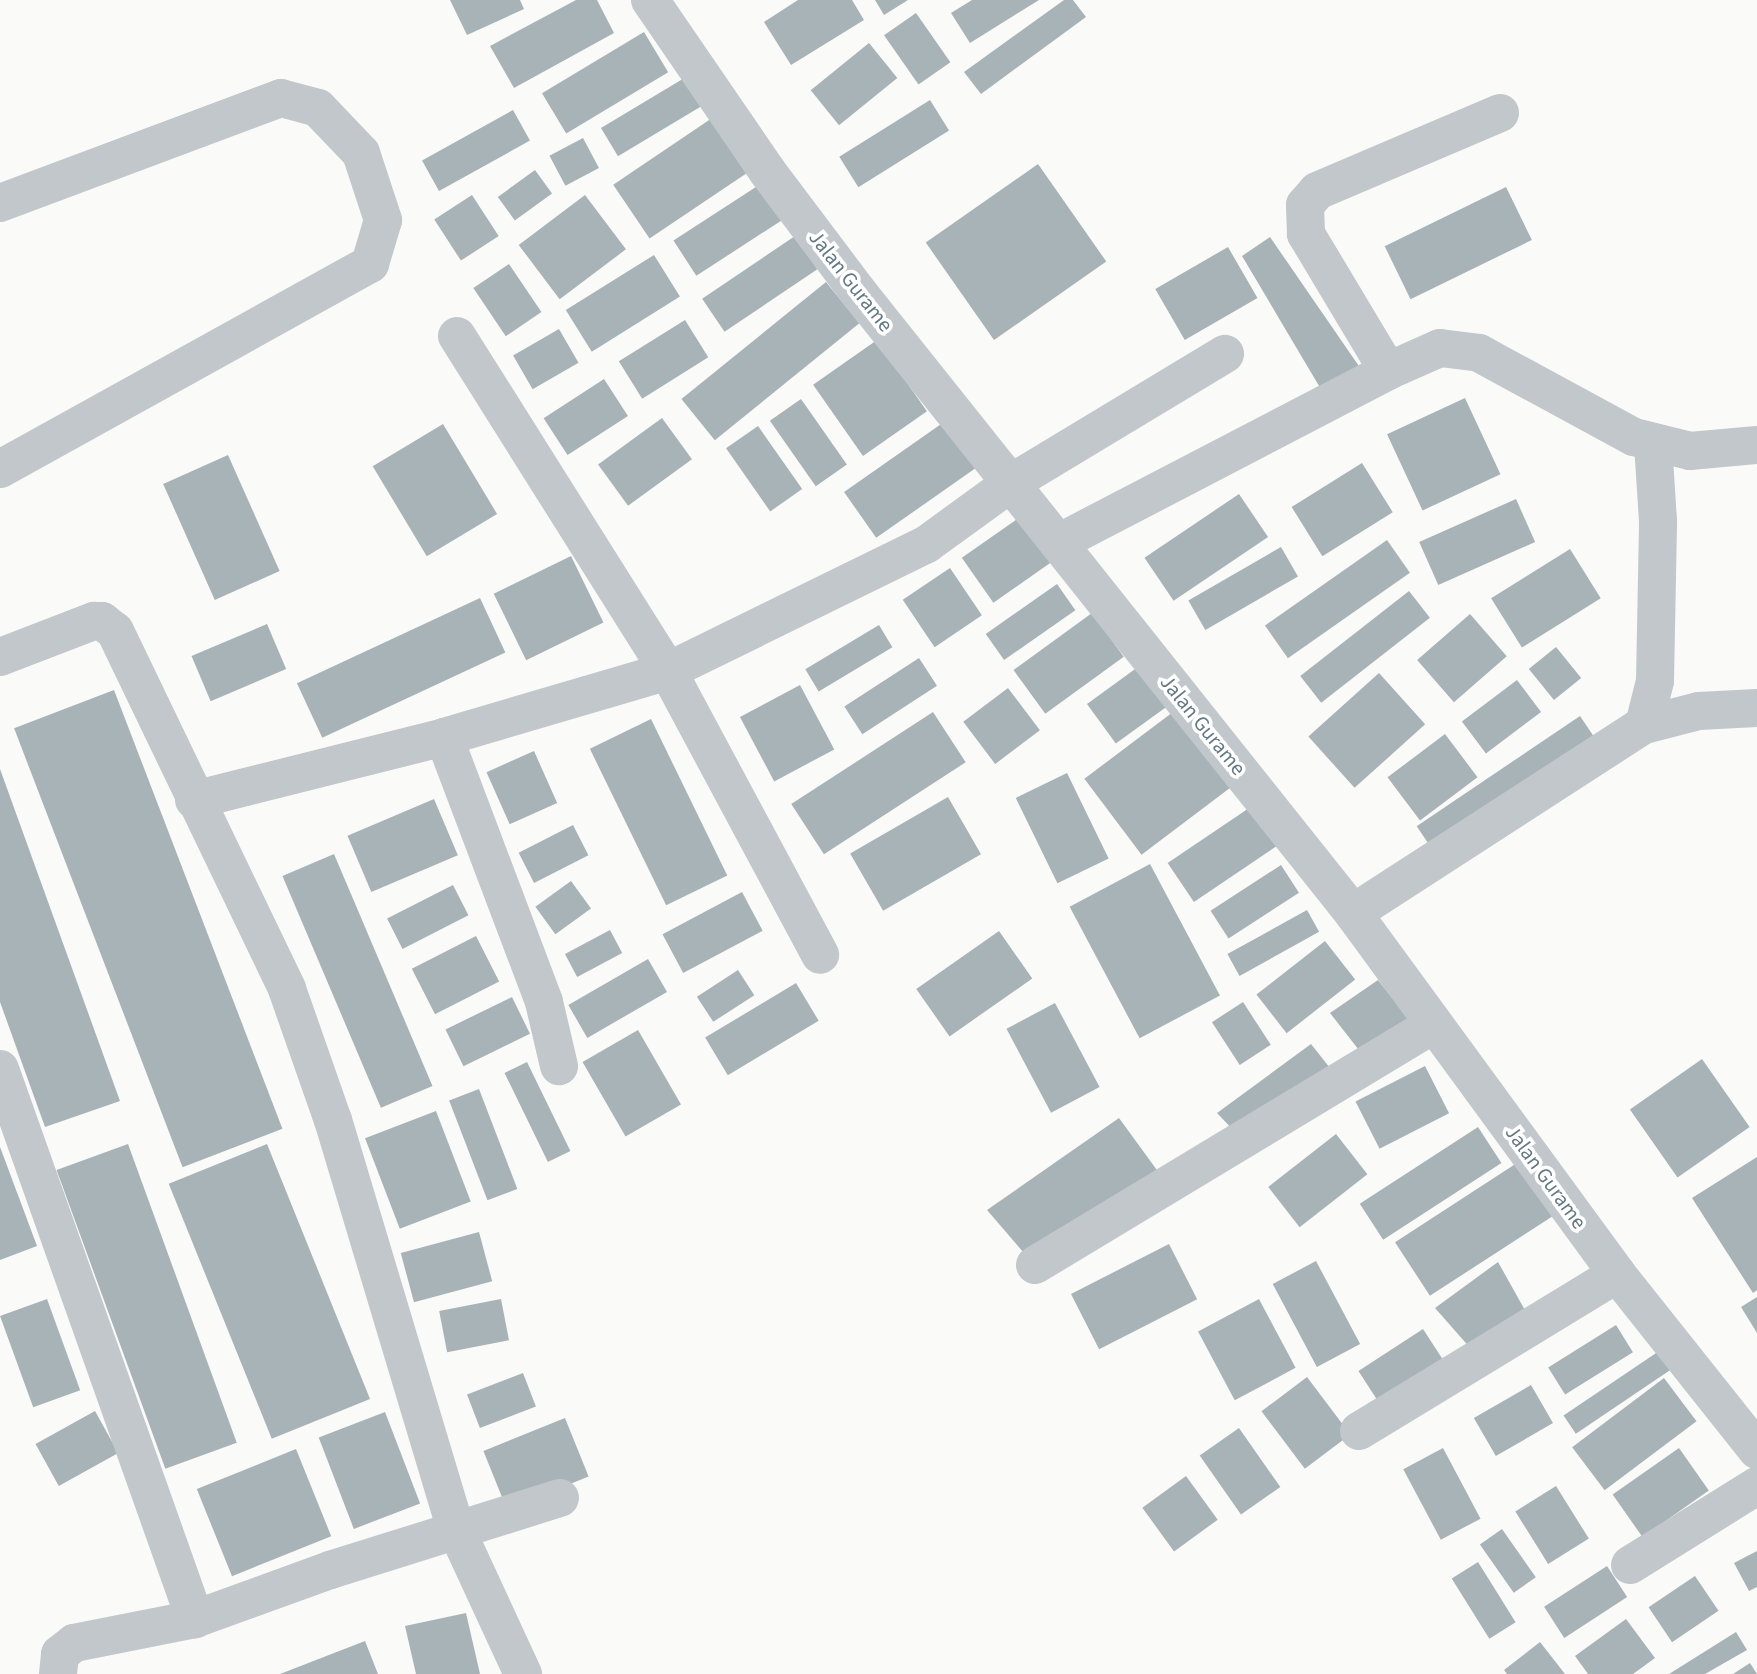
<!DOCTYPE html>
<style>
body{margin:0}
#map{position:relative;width:1757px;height:1674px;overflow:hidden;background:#fafaf8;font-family:"Source Sans 3",sans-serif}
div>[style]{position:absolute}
.building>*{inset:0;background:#a8b3b7;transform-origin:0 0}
.minor>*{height:38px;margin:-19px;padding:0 19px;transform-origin:19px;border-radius:19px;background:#c1c7ca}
span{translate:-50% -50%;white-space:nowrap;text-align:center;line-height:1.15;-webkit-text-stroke:7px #fff;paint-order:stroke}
.street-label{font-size:21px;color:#657983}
</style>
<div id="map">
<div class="building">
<i style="clip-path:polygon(450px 0,520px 0,524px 9px,467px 35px)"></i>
<i style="clip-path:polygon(576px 0,597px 0,614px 33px,514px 88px,490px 46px)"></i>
<i style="clip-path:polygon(798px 0,852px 0,864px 20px,791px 65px,764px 22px)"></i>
<i style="clip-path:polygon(875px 0,908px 0,884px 15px)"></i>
<i style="clip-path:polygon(972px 0,1039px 0,970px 43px,951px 13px)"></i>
<i style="clip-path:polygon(1064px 0,1073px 0,1086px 17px,981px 94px,964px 72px)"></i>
<i style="left:916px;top:13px;width:60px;height:39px;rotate:55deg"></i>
<i style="left:644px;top:32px;width:47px;height:119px;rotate:59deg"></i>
<i style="left:869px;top:43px;width:45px;height:75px;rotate:51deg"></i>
<i style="left:691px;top:74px;width:33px;height:105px;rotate:59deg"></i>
<i style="left:930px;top:100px;width:36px;height:107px;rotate:58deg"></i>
<i style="left:513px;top:110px;width:35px;height:104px;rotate:61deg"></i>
<i style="left:721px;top:112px;width:65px;height:130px;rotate:56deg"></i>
<i style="left:583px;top:138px;width:34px;height:38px;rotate:62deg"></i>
<i style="left:1038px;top:164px;width:119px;height:137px;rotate:55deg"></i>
<i style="left:535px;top:170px;width:29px;height:46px;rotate:54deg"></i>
<i style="left:759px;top:185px;width:42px;height:102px;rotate:57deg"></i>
<i style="left:1506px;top:187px;width:59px;height:135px;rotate:64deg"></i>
<i style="left:472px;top:195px;width:49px;height:45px;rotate:57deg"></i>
<i style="left:585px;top:195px;width:68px;height:83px;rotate:53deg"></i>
<i style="left:795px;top:236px;width:40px;height:112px;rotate:56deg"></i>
<i style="clip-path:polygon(1270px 237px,1363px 372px,1325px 396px,1242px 256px)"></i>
<i style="left:1228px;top:247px;width:59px;height:84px;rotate:60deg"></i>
<i style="left:654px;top:255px;width:49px;height:104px;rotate:58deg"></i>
<i style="left:509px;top:264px;width:58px;height:43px;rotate:56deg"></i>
<i style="left:826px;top:282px;width:53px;height:186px;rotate:51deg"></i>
<i style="left:685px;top:320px;width:44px;height:78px;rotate:58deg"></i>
<i style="left:559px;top:329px;width:39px;height:53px;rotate:60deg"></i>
<i style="left:877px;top:340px;width:87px;height:78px;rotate:55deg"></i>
<i style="left:604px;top:379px;width:44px;height:72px;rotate:57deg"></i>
<i style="left:1465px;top:398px;width:84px;height:86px;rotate:65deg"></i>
<i style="left:801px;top:399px;width:80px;height:38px;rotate:55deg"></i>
<i style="left:662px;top:418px;width:51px;height:79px;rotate:54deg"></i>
<i style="left:944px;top:422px;width:56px;height:122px;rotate:55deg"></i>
<i style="left:443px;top:424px;width:105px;height:82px;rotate:59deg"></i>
<i style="left:758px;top:426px;width:77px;height:39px;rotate:55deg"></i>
<i style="left:228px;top:455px;width:127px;height:71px;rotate:66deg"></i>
<i style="left:1362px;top:463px;width:58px;height:83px;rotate:58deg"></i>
<i style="left:1239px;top:494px;width:52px;height:114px;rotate:56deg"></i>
<i style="left:1516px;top:499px;width:47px;height:106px;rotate:66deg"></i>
<i style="left:1020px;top:517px;width:55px;height:71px;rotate:55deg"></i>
<i style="left:1387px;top:540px;width:40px;height:149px;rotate:55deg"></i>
<i style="left:1281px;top:547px;width:34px;height:107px;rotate:60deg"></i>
<i style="left:1570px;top:549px;width:58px;height:93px;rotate:58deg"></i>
<i style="left:571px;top:556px;width:74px;height:86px;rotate:64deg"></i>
<i style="left:950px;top:568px;width:57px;height:57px;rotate:56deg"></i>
<i style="left:1057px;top:584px;width:32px;height:87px;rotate:55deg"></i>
<i style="left:1409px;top:591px;width:34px;height:138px;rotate:52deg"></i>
<i style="left:480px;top:598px;width:60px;height:202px;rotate:65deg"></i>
<i style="left:1092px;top:613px;width:54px;height:97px;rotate:54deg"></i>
<i style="left:1470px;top:614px;width:56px;height:70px;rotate:49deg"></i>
<i style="left:267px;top:624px;width:49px;height:82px;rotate:67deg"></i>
<i style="left:879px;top:625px;width:26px;height:86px;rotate:59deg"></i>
<i style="left:1556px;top:647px;width:40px;height:35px;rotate:51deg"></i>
<i style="left:919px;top:658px;width:33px;height:89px;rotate:57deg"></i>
<i style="left:1142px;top:664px;width:49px;height:68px;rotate:54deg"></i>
<i style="left:1379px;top:673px;width:69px;height:95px;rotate:48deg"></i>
<i style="left:1517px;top:680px;width:40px;height:69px;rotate:53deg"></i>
<i style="left:800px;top:685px;width:73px;height:68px;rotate:62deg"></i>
<i style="left:1008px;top:688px;width:53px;height:56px;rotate:53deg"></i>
<i style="left:114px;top:690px;width:470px;height:107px;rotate:69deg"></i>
<i style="left:1177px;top:709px;width:95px;height:116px;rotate:53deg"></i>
<i style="left:933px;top:712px;width:60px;height:169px;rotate:57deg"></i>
<i style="left:1580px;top:716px;width:32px;height:197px;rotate:56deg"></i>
<i style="left:651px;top:719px;width:174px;height:68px;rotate:64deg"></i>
<i style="left:1445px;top:734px;width:54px;height:72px;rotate:53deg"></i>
<i style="left:534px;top:751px;width:57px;height:52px;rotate:66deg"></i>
<i style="clip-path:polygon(0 769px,120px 1101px,45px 1127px,0 1002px)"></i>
<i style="left:1067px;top:773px;width:95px;height:57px;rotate:64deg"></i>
<i style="left:948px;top:797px;width:66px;height:113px;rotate:60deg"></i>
<i style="left:434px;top:799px;width:61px;height:94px;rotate:67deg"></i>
<i style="left:1258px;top:802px;width:47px;height:109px;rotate:56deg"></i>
<i style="left:573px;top:825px;width:34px;height:61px;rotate:63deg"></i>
<i style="left:334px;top:854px;width:252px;height:56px;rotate:67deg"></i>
<i style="left:1150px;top:864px;width:149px;height:91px;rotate:62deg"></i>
<i style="left:1281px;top:865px;width:33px;height:84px;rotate:57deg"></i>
<i style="left:571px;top:881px;width:34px;height:44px;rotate:54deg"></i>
<i style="left:453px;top:885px;width:34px;height:74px;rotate:63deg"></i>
<i style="left:742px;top:892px;width:44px;height:90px;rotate:62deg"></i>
<i style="left:1307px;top:910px;width:25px;height:91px;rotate:61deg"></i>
<i style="left:610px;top:930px;width:26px;height:51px;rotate:62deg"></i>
<i style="left:999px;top:931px;width:58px;height:101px;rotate:55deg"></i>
<i style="left:476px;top:936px;width:51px;height:72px;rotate:63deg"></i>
<i style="left:1325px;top:941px;width:49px;height:87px;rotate:52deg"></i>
<i style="left:648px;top:959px;width:38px;height:92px;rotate:60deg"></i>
<i style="left:738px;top:970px;width:30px;height:49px;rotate:57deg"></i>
<i style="clip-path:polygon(1378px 980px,1412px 1023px,1362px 1054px,1330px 1013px)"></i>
<i style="left:796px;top:983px;width:44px;height:106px;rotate:59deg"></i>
<i style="left:512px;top:997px;width:41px;height:74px;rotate:64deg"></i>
<i style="left:1243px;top:1002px;width:51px;height:37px;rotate:57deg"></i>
<i style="left:1055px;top:1003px;width:95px;height:55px;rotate:62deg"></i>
<i style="left:638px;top:1030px;width:86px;height:64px;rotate:60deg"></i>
<i style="clip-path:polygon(1311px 1044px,1334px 1073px,1235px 1132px,1217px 1113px)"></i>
<i style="left:1702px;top:1059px;width:83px;height:88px;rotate:55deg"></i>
<i style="left:527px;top:1062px;width:99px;height:25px;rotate:64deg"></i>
<i style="left:1425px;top:1066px;width:53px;height:78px;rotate:63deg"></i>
<i style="left:479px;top:1089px;width:107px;height:32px;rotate:69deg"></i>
<i style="left:436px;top:1111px;width:97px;height:76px;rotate:69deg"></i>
<i style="clip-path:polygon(1119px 1118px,1162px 1177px,1030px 1260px,987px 1210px)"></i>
<i style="left:1478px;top:1127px;width:43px;height:141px;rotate:57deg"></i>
<i style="left:1336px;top:1134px;width:51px;height:86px;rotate:52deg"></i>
<i style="left:128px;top:1144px;width:318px;height:76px;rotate:70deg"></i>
<i style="left:267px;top:1144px;width:275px;height:106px;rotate:68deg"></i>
<i style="clip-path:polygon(0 1147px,37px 1246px,0 1260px)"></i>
<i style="clip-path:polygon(1757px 1157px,1757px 1290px,1753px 1293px,1692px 1198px)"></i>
<i style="left:1520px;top:1161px;width:64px;height:149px;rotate:57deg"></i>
<i style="left:479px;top:1232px;width:51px;height:81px;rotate:75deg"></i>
<i style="left:1169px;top:1244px;width:62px;height:110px;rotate:63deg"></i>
<i style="left:1316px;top:1261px;width:94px;height:49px;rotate:62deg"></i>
<i style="clip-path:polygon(1498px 1262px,1526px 1312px,1472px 1350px,1435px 1308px)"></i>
<i style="clip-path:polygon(1757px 1297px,1757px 1333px,1741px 1307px)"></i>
<i style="left:47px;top:1299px;width:97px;height:50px;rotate:70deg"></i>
<i style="left:501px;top:1299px;width:42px;height:63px;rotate:79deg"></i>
<i style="left:1259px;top:1299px;width:78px;height:69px;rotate:62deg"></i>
<i style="left:1616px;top:1325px;width:32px;height:80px;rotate:58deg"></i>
<i style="left:1423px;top:1329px;width:37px;height:77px;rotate:57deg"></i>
<i style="left:1668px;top:1345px;width:22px;height:126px;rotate:56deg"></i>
<i style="left:523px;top:1373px;width:36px;height:60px;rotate:69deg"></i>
<i style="left:1307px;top:1377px;width:72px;height:57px;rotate:53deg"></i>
<i style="left:1664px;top:1378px;width:54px;height:115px;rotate:53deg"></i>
<i style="left:1531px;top:1385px;width:44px;height:66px;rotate:60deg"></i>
<i style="left:95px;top:1411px;width:48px;height:68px;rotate:61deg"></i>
<i style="left:385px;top:1412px;width:98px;height:71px;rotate:69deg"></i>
<i style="left:565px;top:1418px;width:63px;height:88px;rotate:68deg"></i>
<i style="left:1239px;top:1428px;width:72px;height:48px;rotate:55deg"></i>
<i style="left:1443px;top:1448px;width:80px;height:45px;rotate:62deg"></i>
<i style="left:1679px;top:1448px;width:52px;height:81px;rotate:55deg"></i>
<i style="left:296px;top:1449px;width:94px;height:107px;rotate:68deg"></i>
<i style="left:1186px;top:1476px;width:54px;height:54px;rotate:54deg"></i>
<i style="left:1556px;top:1486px;width:62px;height:48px;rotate:58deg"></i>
<i style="left:1502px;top:1529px;width:59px;height:27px;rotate:55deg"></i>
<i style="clip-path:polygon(1757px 1551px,1757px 1587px,1749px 1591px,1734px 1563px)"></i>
<i style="left:1478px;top:1562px;width:71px;height:31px;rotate:58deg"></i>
<i style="left:1607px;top:1566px;width:37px;height:75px;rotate:57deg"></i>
<i style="left:1695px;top:1576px;width:42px;height:56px;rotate:56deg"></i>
<i style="clip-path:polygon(466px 1613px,480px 1674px,416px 1674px,405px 1626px)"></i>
<i style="clip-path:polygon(1626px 1619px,1655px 1658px,1633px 1674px,1588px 1674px,1575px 1656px)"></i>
<i style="clip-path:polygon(1736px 1632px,1747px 1650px,1705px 1674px,1669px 1674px)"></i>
<i style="clip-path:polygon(365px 1641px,378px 1674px,280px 1674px)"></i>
<i style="clip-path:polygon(1540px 1642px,1565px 1674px,1507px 1674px,1504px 1670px)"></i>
<i style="clip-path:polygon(1750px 1663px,1757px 1674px,1733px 1674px)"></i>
</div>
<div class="minor">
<i style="left:650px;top:0;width:207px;rotate:55.6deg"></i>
<i style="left:767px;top:171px;width:153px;rotate:53deg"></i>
<i style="left:859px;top:293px;width:793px;rotate:51.45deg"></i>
<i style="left:1353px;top:913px;width:447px;rotate:53.8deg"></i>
<i style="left:1617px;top:1274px;width:225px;rotate:51.5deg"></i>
<i style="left:0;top:203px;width:300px;rotate:-20.5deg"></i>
<i style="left:281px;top:98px;width:38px;rotate:15deg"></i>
<i style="left:318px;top:108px;width:62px;rotate:46.3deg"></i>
<i style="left:361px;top:153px;width:71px;rotate:71.8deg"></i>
<i style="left:383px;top:220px;width:46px;rotate:106.5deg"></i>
<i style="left:370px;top:264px;width:423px;rotate:151deg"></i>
<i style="left:457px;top:336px;width:396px;rotate:57.8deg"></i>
<i style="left:668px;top:671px;width:322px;rotate:61.8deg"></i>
<i style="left:1388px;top:371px;width:160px;rotate:-120.9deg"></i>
<i style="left:1306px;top:234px;width:29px;rotate:-92deg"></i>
<i style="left:1305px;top:205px;width:18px;rotate:-49deg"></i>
<i style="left:1317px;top:191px;width:199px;rotate:-23.1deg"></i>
<i style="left:1058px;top:543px;width:372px;rotate:-27.5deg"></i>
<i style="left:1388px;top:371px;width:57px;rotate:-23.9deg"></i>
<i style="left:1440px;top:348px;width:39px;rotate:7deg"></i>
<i style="left:1479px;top:353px;width:176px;rotate:28.5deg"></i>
<i style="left:1634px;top:437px;width:58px;rotate:14deg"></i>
<i style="left:1690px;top:451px;width:67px;rotate:-5.1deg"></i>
<i style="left:0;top:657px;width:101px;rotate:-21deg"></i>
<i style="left:94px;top:621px;width:8px"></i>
<i style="left:102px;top:621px;width:16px;rotate:38deg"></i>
<i style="left:115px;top:631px;width:397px;rotate:64.3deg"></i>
<i style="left:287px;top:989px;width:139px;rotate:70.7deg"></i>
<i style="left:333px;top:1120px;width:427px;rotate:73.3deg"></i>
<i style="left:456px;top:1529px;width:160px;rotate:65.2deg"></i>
<i style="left:1644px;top:725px;width:45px;rotate:-76deg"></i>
<i style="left:1655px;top:681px;width:160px;rotate:-88.9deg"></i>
<i style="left:1658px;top:521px;width:78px;rotate:-93.7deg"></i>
<i style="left:444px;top:737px;width:283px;rotate:69.3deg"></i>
<i style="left:544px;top:1002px;width:66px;rotate:76.8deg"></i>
<i style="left:194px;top:800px;width:258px;rotate:-14.1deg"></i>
<i style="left:444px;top:737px;width:234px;rotate:-16.4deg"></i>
<i style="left:668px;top:671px;width:288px;rotate:-26.1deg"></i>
<i style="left:927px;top:544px;width:104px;rotate:-36deg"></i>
<i style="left:1011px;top:483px;width:250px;rotate:-31.1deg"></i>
<i style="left:1353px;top:913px;width:346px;rotate:-32.9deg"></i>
<i style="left:1644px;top:725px;width:57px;rotate:-14.3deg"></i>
<i style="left:1699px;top:711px;width:58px;rotate:-3deg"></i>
<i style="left:0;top:1069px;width:584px;rotate:70.48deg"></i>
<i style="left:195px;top:1619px;width:144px;rotate:-19.9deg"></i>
<i style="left:330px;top:1570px;width:241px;rotate:-17.4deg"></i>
<i style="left:1035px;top:1265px;width:466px;rotate:-31.1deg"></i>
<i style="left:1359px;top:1431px;width:302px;rotate:-31.3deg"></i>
<i style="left:1630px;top:1565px;width:150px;rotate:-31.9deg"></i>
<i style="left:58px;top:1674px;width:20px;rotate:-84deg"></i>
<i style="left:60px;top:1654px;width:18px;rotate:-38deg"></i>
<i style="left:74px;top:1643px;width:123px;rotate:-11.2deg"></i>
</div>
<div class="street-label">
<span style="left:851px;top:281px;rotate:52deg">Jalan Gurame</span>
<span style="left:1203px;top:725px;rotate:51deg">Jalan Gurame</span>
<span style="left:1546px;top:1177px;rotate:54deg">Jalan Gurame</span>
</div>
</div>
